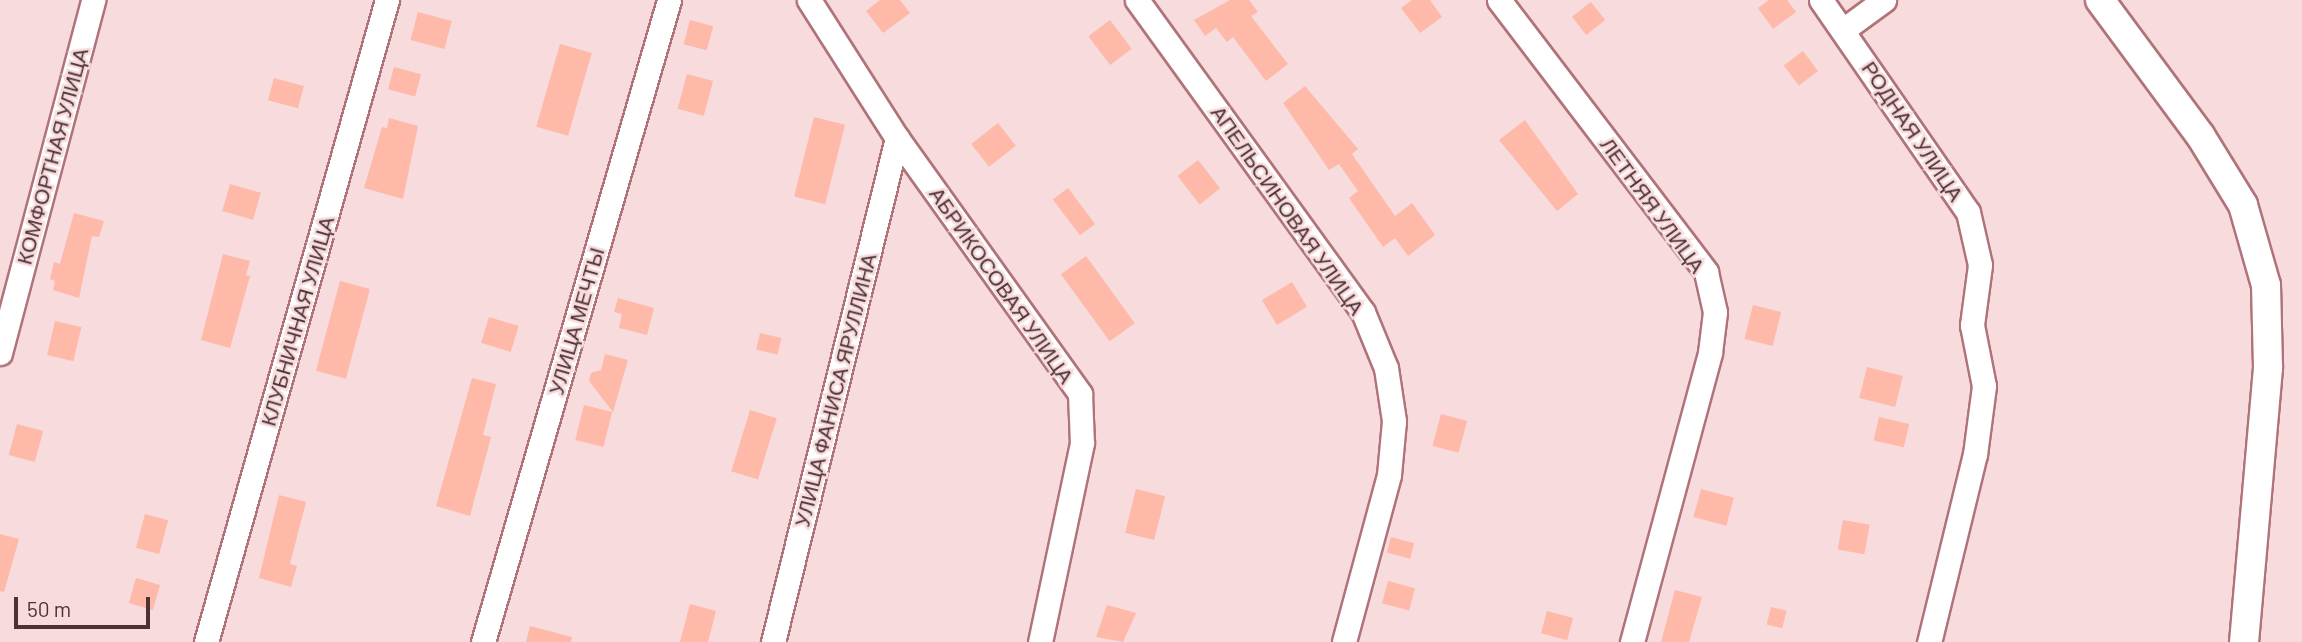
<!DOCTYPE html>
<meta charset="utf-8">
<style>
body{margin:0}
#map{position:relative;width:2302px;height:642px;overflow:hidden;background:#f7dbdd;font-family:Barlow,sans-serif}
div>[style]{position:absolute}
.building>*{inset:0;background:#feb9a9;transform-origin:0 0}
.roads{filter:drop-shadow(2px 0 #b07379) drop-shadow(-2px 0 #b07379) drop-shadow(0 2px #b07379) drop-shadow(0 -2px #b07379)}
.minor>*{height:23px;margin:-11.5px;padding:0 11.5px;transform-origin:11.5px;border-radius:11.5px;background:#fff}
.major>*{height:28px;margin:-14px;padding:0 14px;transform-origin:14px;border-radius:14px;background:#fff}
span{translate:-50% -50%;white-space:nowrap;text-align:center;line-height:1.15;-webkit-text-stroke:5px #f7dbdd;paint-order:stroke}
.street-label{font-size:21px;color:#4d3235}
.scale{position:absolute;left:14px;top:597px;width:136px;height:32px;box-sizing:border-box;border:4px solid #4d3235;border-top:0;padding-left:9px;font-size:21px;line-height:24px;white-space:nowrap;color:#4d3235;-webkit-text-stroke:5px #f7dbdd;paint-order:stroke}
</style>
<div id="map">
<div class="building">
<i style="clip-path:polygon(880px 0,900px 0,910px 13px,883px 33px,866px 11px)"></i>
<i style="clip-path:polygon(1230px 0,1249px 0,1258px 12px,1251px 16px,1288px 64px,1266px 81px,1233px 37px,1227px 42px,1216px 28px,1205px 36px,1194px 20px)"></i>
<i style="clip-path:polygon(1412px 0,1430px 0,1442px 17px,1420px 33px,1401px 8px)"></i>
<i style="clip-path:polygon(1769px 0,1787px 0,1796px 12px,1773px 29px,1758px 8px)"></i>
<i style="left:1591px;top:2px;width:23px;height:24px;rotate:52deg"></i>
<i style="left:418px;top:12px;width:35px;height:29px;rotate:15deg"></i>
<i style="left:690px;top:20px;width:24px;height:25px;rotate:15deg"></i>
<i style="left:1110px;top:20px;width:36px;height:27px;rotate:53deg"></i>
<i style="left:560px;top:44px;width:33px;height:86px;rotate:16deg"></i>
<i style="left:1803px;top:51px;width:25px;height:24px;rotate:53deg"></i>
<i style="left:394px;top:67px;width:28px;height:23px;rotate:15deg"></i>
<i style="left:687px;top:74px;width:27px;height:36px;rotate:15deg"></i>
<i style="left:274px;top:78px;width:31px;height:23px;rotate:15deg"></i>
<i style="clip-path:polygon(1305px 86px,1358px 149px,1352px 154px,1395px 216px,1412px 203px,1435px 235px,1408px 256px,1395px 238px,1383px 247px,1349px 198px,1358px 191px,1339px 164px,1329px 170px,1283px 103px)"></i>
<i style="left:814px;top:117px;width:32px;height:82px;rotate:14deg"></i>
<i style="clip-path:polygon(389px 118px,418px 126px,403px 199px,364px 188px,382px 127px,387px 128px)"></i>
<i style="clip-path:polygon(1525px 120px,1578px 194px,1557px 211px,1499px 140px)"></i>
<i style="left:998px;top:123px;width:29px;height:34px;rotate:52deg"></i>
<i style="left:1198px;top:160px;width:36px;height:26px;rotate:52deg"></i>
<i style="left:230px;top:184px;width:32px;height:28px;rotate:16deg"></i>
<i style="left:1068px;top:188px;width:45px;height:19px;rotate:53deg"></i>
<i style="clip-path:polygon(74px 213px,104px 221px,99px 237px,92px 236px,79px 298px,53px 290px,55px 281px,50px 279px,54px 262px,60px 264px)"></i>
<i style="clip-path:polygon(223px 254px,250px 261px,246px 275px,250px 276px,230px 348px,201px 340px)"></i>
<i style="left:1086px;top:256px;width:83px;height:31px;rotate:54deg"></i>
<i style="left:340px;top:281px;width:31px;height:93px;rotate:15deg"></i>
<i style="left:1292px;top:282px;width:29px;height:35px;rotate:59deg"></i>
<i style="clip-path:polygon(618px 298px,654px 308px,647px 335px,619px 328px,622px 314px,614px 312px)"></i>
<i style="left:1753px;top:305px;width:29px;height:35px;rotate:14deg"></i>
<i style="left:489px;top:317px;width:31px;height:27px;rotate:17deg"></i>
<i style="left:55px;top:321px;width:27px;height:35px;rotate:13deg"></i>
<i style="left:760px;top:333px;width:22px;height:17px;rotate:13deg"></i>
<i style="clip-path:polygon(605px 354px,628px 360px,613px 412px,589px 381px,591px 373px,601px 370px)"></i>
<i style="left:1867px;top:367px;width:37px;height:32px;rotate:14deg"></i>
<i style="clip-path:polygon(472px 378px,496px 384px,483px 435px,491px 437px,470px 516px,436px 506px)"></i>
<i style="left:584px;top:405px;width:29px;height:36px;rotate:14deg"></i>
<i style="left:750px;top:410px;width:28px;height:64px;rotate:17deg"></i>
<i style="left:1441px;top:414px;width:27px;height:33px;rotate:15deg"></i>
<i style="left:1879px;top:417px;width:31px;height:24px;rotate:13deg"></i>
<i style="left:17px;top:424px;width:27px;height:32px;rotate:15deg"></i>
<i style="left:1136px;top:489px;width:30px;height:45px;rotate:14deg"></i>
<i style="left:1701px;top:489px;width:34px;height:29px;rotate:15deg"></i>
<i style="clip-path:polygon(279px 495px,306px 502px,290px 564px,297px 566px,291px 587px,259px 578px)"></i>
<i style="left:145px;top:514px;width:24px;height:35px;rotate:15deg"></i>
<i style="left:1843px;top:520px;width:27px;height:30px;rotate:10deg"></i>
<i style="clip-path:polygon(0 534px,19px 539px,4px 592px,0 591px)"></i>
<i style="left:1391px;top:537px;width:24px;height:16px;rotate:15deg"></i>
<i style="left:136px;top:578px;width:25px;height:26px;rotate:16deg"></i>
<i style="left:1388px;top:581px;width:28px;height:23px;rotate:15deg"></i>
<i style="clip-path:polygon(1675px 590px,1702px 597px,1689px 642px,1661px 642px)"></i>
<i style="clip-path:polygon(690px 604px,716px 611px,708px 642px,680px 642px)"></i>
<i style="clip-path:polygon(1107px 605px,1136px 613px,1123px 642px,1096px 637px)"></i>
<i style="left:1771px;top:607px;width:16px;height:18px;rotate:14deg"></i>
<i style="left:1547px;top:611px;width:27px;height:23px;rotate:15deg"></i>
<i style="clip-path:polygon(530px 626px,572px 637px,571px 642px,526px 642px)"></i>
</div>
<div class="roads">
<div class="minor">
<i style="left:809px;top:0;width:164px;rotate:57.5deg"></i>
<i style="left:897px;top:138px;width:315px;rotate:54.4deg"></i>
<i style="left:1080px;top:394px;width:49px;rotate:87.7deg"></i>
<i style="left:1082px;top:443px;width:203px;rotate:101.9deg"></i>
<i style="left:1137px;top:0;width:385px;rotate:54.1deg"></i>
<i style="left:1363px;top:312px;width:61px;rotate:67.7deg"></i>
<i style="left:1386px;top:368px;width:54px;rotate:81.4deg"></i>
<i style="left:1394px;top:421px;width:54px;rotate:95.3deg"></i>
<i style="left:1389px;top:475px;width:173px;rotate:105.1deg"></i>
<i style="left:1499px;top:0;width:342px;rotate:52.7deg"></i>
<i style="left:1706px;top:272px;width:41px;rotate:77.3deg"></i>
<i style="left:1715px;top:312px;width:41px;rotate:97deg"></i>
<i style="left:1710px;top:353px;width:299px;rotate:105.1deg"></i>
<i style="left:1821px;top:0;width:258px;rotate:55.3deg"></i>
<i style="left:1968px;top:212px;width:54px;rotate:77.2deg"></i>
<i style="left:1980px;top:265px;width:61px;rotate:97.6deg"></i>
<i style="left:1972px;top:325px;width:62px;rotate:78.9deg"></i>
<i style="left:1984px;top:386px;width:69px;rotate:97.5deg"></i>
<i style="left:1975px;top:454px;width:194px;rotate:103.7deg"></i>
<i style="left:1843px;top:30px;width:51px;rotate:-36.2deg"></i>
<i style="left:0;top:353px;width:365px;rotate:-75.2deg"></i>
<i style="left:206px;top:642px;width:667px;rotate:-74.26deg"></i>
<i style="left:483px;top:642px;width:668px;rotate:-73.84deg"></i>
<i style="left:773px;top:642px;width:519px;rotate:-76.18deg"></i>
</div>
<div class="major">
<i style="left:2100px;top:0;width:168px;rotate:53.5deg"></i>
<i style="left:2200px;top:135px;width:82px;rotate:58.4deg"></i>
<i style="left:2243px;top:205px;width:83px;rotate:74deg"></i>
<i style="left:2266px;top:285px;width:83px;rotate:88.6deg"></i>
<i style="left:2268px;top:368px;width:275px;rotate:95deg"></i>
</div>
</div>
<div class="street-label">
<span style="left:1913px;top:131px;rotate:56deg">РОДНАЯ УЛИЦА</span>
<span style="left:52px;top:156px;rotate:-75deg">КОМФОРТНАЯ УЛИЦА</span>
<span style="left:1653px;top:205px;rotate:54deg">ЛЕТНЯЯ УЛИЦА</span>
<span style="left:1288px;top:210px;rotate:55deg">АПЕЛЬСИНОВАЯ УЛИЦА</span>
<span style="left:1002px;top:285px;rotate:55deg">АБРИКОСОВАЯ УЛИЦА</span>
<span style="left:297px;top:321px;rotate:-74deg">КЛУБНИЧНАЯ УЛИЦА</span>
<span style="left:576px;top:321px;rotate:-74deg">УЛИЦА МЕЧТЫ</span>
<span style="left:835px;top:390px;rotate:-76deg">УЛИЦА ФАНИСА ЯРУЛЛИНА</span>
</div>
<div class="scale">50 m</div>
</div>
